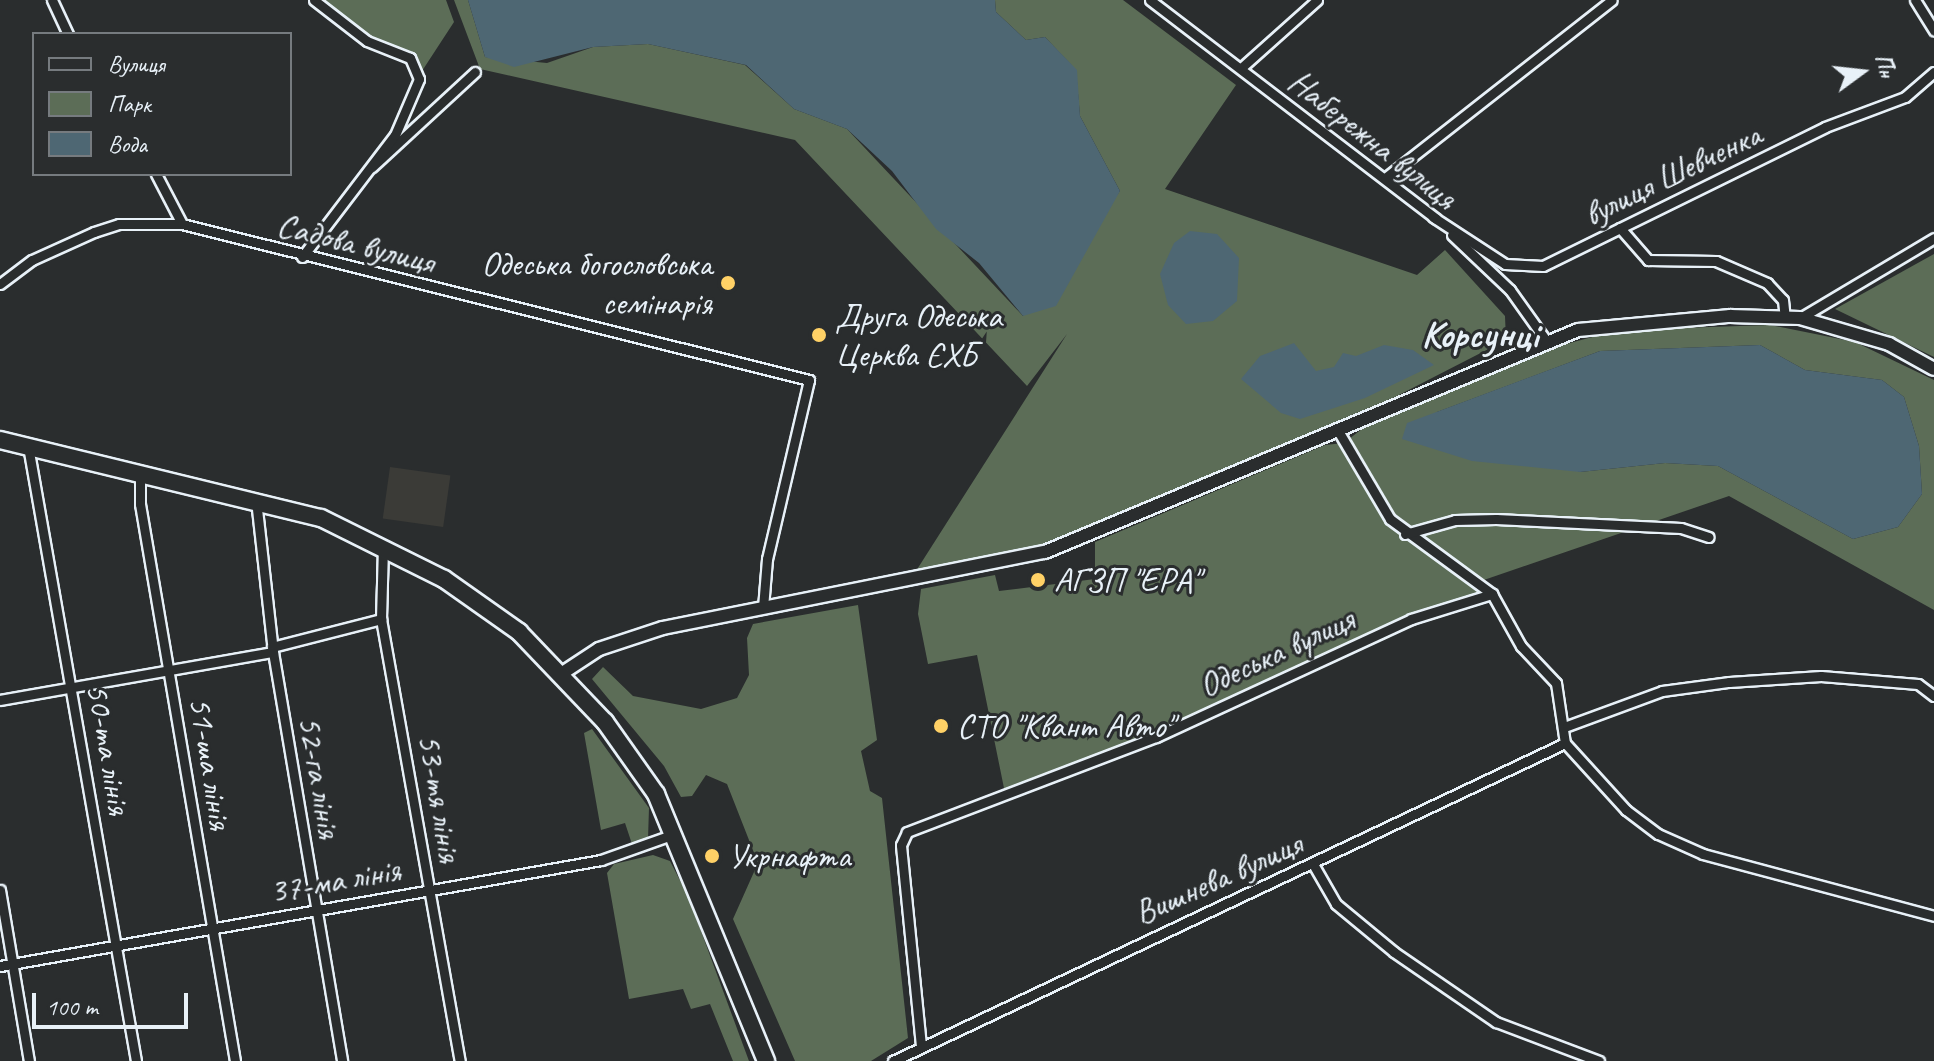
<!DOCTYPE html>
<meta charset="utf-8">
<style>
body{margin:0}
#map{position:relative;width:1934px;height:1061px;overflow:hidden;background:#2a2d2e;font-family:Caveat,sans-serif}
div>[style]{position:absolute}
.built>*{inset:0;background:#3b3b37;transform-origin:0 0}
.green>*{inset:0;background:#5c6d57}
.water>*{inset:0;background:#4e6773}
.roads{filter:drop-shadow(2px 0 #e8f1f8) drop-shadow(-2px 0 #e8f1f8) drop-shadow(0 2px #e8f1f8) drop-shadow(0 -2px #e8f1f8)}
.street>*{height:9px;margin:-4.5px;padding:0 4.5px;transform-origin:4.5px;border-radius:4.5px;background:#2a2d2e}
.secondary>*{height:12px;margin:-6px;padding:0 6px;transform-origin:6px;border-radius:6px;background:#2a2d2e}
.highway>*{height:16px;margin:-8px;padding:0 8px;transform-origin:8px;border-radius:8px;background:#2a2d2e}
.dots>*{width:22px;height:22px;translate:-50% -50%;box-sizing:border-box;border:4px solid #2a2d2e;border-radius:50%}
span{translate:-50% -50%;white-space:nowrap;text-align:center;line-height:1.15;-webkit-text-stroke:6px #2a2d2e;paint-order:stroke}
.street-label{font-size:34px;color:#e8f1f8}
.poi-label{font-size:34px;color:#e8f1f8}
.right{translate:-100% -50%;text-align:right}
.left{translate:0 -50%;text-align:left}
.quarter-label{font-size:38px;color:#e8f1f8;font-weight:700}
.legend{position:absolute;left:32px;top:32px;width:260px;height:144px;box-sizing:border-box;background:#2a2d2e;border:2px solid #767b7f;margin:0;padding:10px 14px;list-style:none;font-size:24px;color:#e8f1f8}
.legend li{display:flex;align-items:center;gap:16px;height:40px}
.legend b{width:40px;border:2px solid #767b7f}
.north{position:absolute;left:1822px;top:32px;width:80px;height:80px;-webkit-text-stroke:6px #2a2d2e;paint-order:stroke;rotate:75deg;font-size:22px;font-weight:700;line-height:32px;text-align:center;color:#e8f1f8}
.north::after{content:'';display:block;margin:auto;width:28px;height:36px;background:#e8f1f8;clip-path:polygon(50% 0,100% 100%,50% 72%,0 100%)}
.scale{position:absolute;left:32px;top:993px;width:156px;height:36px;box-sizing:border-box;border:4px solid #e8f1f8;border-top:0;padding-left:10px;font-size:24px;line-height:28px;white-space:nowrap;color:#e8f1f8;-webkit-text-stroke:6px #2a2d2e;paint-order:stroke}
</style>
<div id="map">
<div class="built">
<i style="left:390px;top:467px;width:61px;height:52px;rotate:8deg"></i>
</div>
<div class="green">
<i style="clip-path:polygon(320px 0,446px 0,454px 22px,422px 71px,410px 51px,366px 37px)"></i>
<i style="clip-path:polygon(454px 0,468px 0,485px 57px,547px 63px,593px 47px,648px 44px,745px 65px,794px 109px,847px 129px,1023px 316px,1120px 191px,1080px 116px,1076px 70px,1045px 37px,1026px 40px,996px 12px,995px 0,1123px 0,1236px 85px,1165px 189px,1417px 275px,1445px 250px,1505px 316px,1506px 340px,1395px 397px,1041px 545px,916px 571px,1067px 334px,1027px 386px,795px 140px,480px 69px)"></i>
<i style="clip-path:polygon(1934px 254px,1934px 357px,1835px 309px)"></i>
<i style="clip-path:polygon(evenodd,1770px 325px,1855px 342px,1934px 380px,1934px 610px,1729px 496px,1478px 582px,1477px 598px,1411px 619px,1006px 798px,977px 655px,928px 664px,918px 614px,921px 589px,995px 575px,999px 591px,1095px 579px,1095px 542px,1325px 445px,1344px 443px,1363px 428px,1547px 349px,1619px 330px,1770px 325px,1760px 345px,1805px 370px,1882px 380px,1904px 397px,1919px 446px,1922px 494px,1898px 527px,1853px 539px,1718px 466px,1665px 463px,1580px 472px,1437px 412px,1600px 351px,1760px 345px)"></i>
<i style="clip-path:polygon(858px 605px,877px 740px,861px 751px,870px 791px,882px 798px,908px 1038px,871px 1061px,795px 1061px,733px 919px,758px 863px,727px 784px,706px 775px,692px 796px,681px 797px,664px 766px,592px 679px,603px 667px,633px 696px,701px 709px,737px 698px,749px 675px,747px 638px,753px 624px)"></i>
<i style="clip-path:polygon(592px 729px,649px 808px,648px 839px,632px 844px,625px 823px,601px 830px,584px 733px)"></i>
<i style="clip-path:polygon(653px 855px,670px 861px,688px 896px,749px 1061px,733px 1061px,710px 1004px,691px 1009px,683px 989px,629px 999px,607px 873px,614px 864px)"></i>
</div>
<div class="water">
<i style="clip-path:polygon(468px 0,995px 0,996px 12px,1026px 40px,1045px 37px,1077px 70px,1080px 116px,1120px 191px,1056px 306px,1023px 316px,979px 263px,936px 229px,892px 171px,847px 129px,794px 109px,746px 65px,648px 44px,593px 47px,514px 67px,485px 57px)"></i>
<i style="clip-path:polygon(1190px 231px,1217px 234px,1239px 258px,1237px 301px,1213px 321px,1186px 324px,1168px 305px,1160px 274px,1174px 243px)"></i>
<i style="clip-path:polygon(1294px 343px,1316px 371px,1334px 367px,1343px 353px,1356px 356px,1384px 345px,1413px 350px,1434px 365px,1365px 398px,1300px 419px,1281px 413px,1241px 379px,1260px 356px)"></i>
<i style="clip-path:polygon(1760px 345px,1805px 370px,1882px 380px,1904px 397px,1919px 446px,1922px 494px,1898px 527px,1853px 539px,1718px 466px,1665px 463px,1580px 472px,1472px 461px,1402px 439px,1407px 423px,1600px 351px)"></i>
</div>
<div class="roads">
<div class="street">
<i style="left:52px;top:0;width:38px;rotate:65deg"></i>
<i style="left:1150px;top:0;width:360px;rotate:37.4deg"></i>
<i style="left:1915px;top:0;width:36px;rotate:58deg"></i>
<i style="left:1241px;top:68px;width:102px;rotate:-41.8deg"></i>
<i style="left:372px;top:167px;width:140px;rotate:-42.7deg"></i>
<i style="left:156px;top:174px;width:56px;rotate:62.5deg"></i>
<i style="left:1385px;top:178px;width:288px;rotate:-38.1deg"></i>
<i style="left:1433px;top:217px;width:86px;rotate:33.1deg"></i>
<i style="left:1505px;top:264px;width:38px;rotate:3deg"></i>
<i style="left:1543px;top:266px;width:314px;rotate:-26.2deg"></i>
<i style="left:1825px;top:127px;width:85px;rotate:-20.6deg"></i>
<i style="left:1905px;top:97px;width:38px;rotate:-41deg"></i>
<i style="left:1620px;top:228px;width:43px;rotate:48.8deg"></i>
<i style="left:1648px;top:260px;width:68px;rotate:0.8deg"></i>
<i style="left:1716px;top:261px;width:56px;rotate:23.3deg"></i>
<i style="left:1767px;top:283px;width:23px;rotate:47deg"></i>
<i style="left:1783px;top:300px;width:18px;rotate:84deg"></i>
<i style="left:1452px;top:235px;width:80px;rotate:43.5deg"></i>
<i style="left:1510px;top:290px;width:60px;rotate:54.5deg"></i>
<i style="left:302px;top:257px;width:153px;rotate:-52.7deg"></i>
<i style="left:395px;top:135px;width:61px;rotate:-66.8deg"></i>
<i style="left:419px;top:79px;width:23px;rotate:-113deg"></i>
<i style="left:410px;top:58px;width:46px;rotate:-158.4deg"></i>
<i style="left:367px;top:41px;width:67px;rotate:-142.3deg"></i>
<i style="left:0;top:284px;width:40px;rotate:-37deg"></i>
<i style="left:32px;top:260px;width:68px;rotate:-24.3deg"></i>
<i style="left:94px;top:232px;width:26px;rotate:-18deg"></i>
<i style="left:119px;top:224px;width:63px"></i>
<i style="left:182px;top:224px;width:646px;rotate:13.97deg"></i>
<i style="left:809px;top:380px;width:184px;rotate:103.2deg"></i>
<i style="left:767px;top:559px;width:49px;rotate:94.7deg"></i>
<i style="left:1800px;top:318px;width:156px;rotate:-30.8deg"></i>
<i style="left:1337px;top:429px;width:104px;rotate:59.5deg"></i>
<i style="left:1390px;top:519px;width:127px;rotate:36.3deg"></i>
<i style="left:1492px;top:594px;width:60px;rotate:60.9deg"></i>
<i style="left:1521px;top:646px;width:51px;rotate:46.6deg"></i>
<i style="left:1556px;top:683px;width:61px;rotate:81.5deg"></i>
<i style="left:1565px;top:743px;width:91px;rotate:47.7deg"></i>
<i style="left:1626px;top:810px;width:40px;rotate:37deg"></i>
<i style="left:1658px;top:834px;width:49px;rotate:24deg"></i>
<i style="left:1703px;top:854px;width:239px;rotate:15deg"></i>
<i style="left:28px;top:446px;width:624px;rotate:80.04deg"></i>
<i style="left:140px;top:472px;width:32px;rotate:90deg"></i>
<i style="left:140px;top:504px;width:565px;rotate:80.32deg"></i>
<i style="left:256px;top:500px;width:153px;rotate:83.6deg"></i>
<i style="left:273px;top:652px;width:415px;rotate:80.4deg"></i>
<i style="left:1405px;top:534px;width:52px;rotate:-15.6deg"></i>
<i style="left:1455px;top:520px;width:41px;rotate:-1.4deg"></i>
<i style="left:1496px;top:519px;width:185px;rotate:2.8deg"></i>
<i style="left:1681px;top:528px;width:29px;rotate:18deg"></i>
<i style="left:383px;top:547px;width:72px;rotate:91.6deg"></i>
<i style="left:381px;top:619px;width:449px;rotate:79.9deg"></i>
<i style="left:272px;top:647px;width:113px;rotate:-14.4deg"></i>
<i style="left:0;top:700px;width:277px;rotate:-10deg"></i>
<i style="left:1567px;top:726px;width:101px;rotate:-20.2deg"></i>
<i style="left:1662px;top:691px;width:68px;rotate:-7.7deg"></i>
<i style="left:1729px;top:682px;width:92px;rotate:-3.7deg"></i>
<i style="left:1821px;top:676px;width:97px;rotate:4.7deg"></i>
<i style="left:1918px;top:684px;width:20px;rotate:37deg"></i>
<i style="left:1313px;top:864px;width:46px;rotate:60.1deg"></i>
<i style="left:1336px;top:904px;width:75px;rotate:39.6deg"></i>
<i style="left:1394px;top:952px;width:124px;rotate:34.5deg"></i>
<i style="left:1496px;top:1022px;width:110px;rotate:20.7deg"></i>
<i style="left:0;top:890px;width:173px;rotate:80.4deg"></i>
<i style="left:0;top:966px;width:610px;rotate:-10deg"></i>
<i style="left:601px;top:860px;width:77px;rotate:-19.6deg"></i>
<i style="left:921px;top:1046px;width:202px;rotate:-95.7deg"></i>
<i style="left:901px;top:845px;width:14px;rotate:-65deg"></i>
<i style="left:907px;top:832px;width:267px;rotate:-20.9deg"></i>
<i style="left:1156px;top:737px;width:281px;rotate:-24.8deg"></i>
<i style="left:1411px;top:619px;width:85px;rotate:-17.2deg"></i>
<i style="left:893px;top:1061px;width:743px;rotate:-25.32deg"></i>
</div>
<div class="secondary">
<i style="left:561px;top:674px;width:45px;rotate:-33.3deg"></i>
<i style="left:599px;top:649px;width:67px;rotate:-18.2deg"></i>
<i style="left:663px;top:628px;width:389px;rotate:-11.3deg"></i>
<i style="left:1045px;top:552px;width:577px;rotate:-22.61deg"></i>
<i style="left:1578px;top:330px;width:153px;rotate:-5.3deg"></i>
<i style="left:1730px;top:316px;width:70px;rotate:1.6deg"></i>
<i style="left:1800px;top:318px;width:93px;rotate:16.3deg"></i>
<i style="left:1889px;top:344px;width:51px;rotate:29.1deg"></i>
</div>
<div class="highway">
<i style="left:0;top:440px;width:330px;rotate:13.7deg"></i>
<i style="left:321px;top:518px;width:137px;rotate:26.4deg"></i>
<i style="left:444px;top:579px;width:92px;rotate:35.2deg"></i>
<i style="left:519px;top:632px;width:124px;rotate:46.3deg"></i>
<i style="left:605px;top:722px;width:88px;rotate:54.7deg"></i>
<i style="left:656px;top:794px;width:289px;rotate:67.6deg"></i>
</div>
</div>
<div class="dots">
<i style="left:728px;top:283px;background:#ffd166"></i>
<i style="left:819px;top:335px;background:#ffd166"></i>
<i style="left:1038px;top:580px;background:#ffd166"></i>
<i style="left:941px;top:726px;background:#ffd166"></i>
<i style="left:712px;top:856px;background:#ffd166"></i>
</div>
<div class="street-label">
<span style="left:1373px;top:139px;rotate:38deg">Набережна вулиця</span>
<span style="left:1672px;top:174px;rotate:-26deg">вулиця Шевченка</span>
<span style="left:356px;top:243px;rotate:14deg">Садова вулиця</span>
<span style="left:1276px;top:652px;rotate:-25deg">Одеська вулиця</span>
<span style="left:109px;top:749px;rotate:80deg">50-та лінія</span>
<span style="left:211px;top:763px;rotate:81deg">51-ша лінія</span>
<span style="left:320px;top:777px;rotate:80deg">52-га лінія</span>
<span style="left:440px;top:798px;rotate:80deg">53-тя лінія</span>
<span style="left:1218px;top:878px;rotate:-24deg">Вишнева вулиця</span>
<span style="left:335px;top:880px;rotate:-10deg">37-ма лінія</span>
</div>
<div class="poi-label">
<span class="right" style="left:712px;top:283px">Одеська богословська<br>семінарія</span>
<span class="left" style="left:835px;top:335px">Друга Одеська<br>Церква ЄХБ</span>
<span class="left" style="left:1054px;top:580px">АГЗП "ЕРА"</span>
<span class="left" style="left:957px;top:726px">СТО "Квант Авто"</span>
<span class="left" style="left:728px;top:856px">Укрнафта</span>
</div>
<div class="quarter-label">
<span style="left:1480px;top:335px">Корсунці</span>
</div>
<ul class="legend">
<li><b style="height:10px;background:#2a2d2e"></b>Вулиця</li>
<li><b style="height:22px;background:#5c6d57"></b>Парк</li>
<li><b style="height:22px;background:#4e6773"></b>Вода</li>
</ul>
<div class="north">Пн</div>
<div class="scale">100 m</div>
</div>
